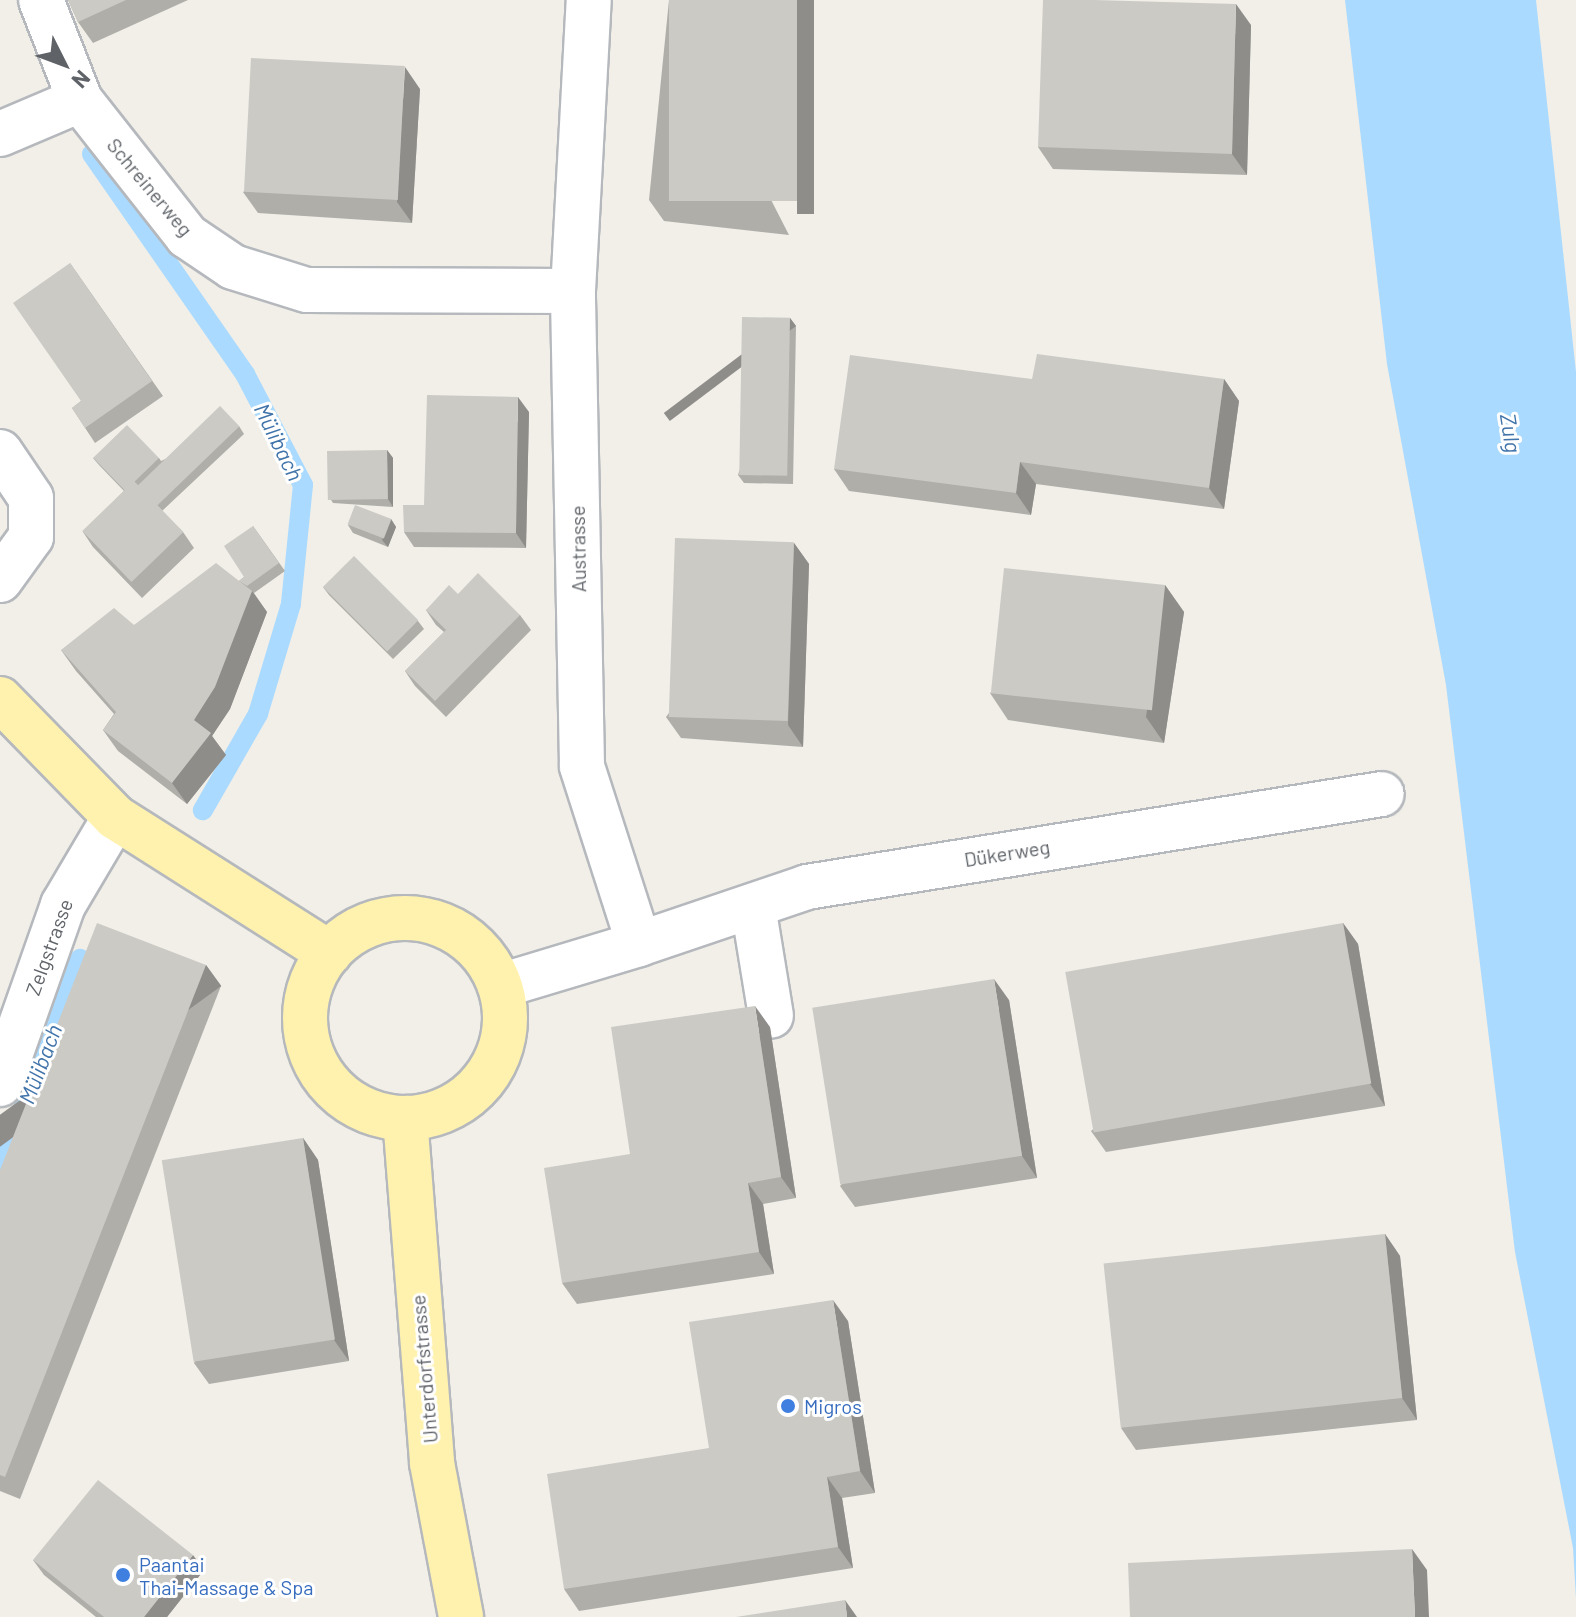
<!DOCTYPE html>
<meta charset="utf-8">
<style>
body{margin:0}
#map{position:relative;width:1576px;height:1617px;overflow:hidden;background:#f1efe8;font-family:Barlow,sans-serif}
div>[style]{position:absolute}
.water>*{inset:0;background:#aadaff}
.stream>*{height:20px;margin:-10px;padding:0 10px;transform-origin:10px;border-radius:10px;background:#aadaff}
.roads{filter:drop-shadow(2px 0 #b5b8bc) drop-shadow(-2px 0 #b5b8bc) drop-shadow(0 2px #b5b8bc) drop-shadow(0 -2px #b5b8bc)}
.minor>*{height:44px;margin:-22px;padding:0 22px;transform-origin:22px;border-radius:22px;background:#fff}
.major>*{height:44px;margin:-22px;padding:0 22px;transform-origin:22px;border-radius:22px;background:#fff2af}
.major>.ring{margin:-22px;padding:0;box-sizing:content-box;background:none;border:44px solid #fff2af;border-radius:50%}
.wall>*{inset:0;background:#afaea9}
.shaded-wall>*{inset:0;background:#8f8d8a;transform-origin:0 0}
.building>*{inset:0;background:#cccac5;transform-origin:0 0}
.dots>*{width:22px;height:22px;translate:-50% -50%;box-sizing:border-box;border:4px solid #fff;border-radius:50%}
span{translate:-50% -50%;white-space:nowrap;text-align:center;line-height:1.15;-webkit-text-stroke:6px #fff;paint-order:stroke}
.street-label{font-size:20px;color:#5f6368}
.shop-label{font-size:20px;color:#366cbe}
.left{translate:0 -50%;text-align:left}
.water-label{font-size:22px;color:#4174aa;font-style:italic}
.north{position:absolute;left:24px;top:24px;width:80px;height:80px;-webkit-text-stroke:6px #fff;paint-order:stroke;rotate:132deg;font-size:22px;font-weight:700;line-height:32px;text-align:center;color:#5f6368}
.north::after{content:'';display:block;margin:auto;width:28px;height:36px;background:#5f6368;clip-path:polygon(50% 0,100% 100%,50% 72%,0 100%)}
</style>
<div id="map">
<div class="water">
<i style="clip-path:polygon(1345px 0,1536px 0,1576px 372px,1576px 1598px,1573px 1548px,1515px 1252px,1446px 685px,1387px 364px)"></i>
</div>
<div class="stream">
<i style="left:92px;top:154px;width:268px;rotate:55.2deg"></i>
<i style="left:245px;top:374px;width:125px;rotate:62.4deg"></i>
<i style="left:303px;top:485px;width:120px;rotate:95.8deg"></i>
<i style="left:291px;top:604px;width:115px;rotate:106.7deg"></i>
<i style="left:258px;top:714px;width:111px;rotate:119.8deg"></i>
<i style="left:0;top:1170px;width:226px;rotate:-69.2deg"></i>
</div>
<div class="roads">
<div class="minor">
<i style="left:41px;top:0;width:107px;rotate:68.7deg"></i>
<i style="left:80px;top:100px;width:173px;rotate:51.8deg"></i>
<i style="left:187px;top:236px;width:55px;rotate:34deg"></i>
<i style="left:233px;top:267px;width:77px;rotate:17.3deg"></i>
<i style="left:307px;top:290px;width:266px;rotate:0.2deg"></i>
<i style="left:0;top:134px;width:87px;rotate:-23deg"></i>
<i style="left:0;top:452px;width:55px;rotate:56deg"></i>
<i style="left:31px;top:498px;width:39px;rotate:90deg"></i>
<i style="left:31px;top:537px;width:53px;rotate:125.8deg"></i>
<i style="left:753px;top:906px;width:111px;rotate:80.7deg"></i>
<i style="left:639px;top:944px;width:177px;rotate:-18.7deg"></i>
<i style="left:807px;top:887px;width:582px;rotate:-9.19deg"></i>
<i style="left:500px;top:986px;width:145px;rotate:-16.8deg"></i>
<i style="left:639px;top:944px;width:187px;rotate:-107.8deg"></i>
<i style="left:582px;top:766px;width:475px;rotate:-91.1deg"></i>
<i style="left:573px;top:291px;width:291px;rotate:-86.9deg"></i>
<i style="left:0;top:1084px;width:190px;rotate:-70.6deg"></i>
<i style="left:63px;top:905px;width:102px;rotate:-59.4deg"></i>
</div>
<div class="major">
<i style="left:0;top:699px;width:165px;rotate:45.7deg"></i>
<i style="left:115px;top:817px;width:254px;rotate:32.4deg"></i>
<i class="ring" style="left:305px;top:918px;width:156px;height:156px"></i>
<i style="left:405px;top:1118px;width:346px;rotate:85.5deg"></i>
<i style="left:432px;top:1463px;width:157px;rotate:79.3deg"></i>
</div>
</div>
<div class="wall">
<i style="clip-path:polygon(68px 0,188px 0,93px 43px,78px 22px)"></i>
<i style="clip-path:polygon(669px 0,789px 235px,664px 221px,649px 200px)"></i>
<i style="clip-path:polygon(1251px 25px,1247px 175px,1053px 169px,1038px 147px)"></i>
<i style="clip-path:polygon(420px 89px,412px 223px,258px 213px,243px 192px)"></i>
<i style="clip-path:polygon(70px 263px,163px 396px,95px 443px,72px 408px,81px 401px)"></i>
<i style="clip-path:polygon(790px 318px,796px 326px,793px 484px,744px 483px,738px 475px)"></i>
<i style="clip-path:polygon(1032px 379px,1224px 379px,1239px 401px,1224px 509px,1036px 484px,1031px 515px,849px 491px,834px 469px)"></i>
<i style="clip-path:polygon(529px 412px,526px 548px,414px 547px,404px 532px,424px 505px)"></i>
<i style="clip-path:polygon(239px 426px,244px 434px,162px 511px,183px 532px,194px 548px,142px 598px,93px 547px,83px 532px,124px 491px,99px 465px,93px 458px,159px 458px,161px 461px)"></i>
<i style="clip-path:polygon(387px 450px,393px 458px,393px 507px,333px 503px,328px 495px)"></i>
<i style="clip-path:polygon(391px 519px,396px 527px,388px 547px,353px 533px,348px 525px)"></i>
<i style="clip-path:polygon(253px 526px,285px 571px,254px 593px,267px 612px,230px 709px,212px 736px,226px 755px,187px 804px,118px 751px,103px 730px,114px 714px,76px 671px,61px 650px,134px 625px,239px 581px,244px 577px)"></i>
<i style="clip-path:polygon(794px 543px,809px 564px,803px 747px,681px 738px,666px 717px)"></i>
<i style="clip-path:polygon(1165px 585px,1184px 612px,1164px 743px,1008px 720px,990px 693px)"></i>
<i style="clip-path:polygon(323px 587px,418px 621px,424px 629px,393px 659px,329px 595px)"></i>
<i style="clip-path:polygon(458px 594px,520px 615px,531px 630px,446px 717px,415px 686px,405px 671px,444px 632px,436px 625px,426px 610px)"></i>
<i style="clip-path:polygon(1343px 923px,1358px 944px,1385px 1106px,1106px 1152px,1091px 1131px)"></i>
<i style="clip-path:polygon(206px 965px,221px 986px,20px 1499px,0 1491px,0 1170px)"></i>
<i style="clip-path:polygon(1009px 1000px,1037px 1178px,855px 1207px,840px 1186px)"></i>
<i style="clip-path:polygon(770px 1027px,796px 1198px,763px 1204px,774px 1274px,577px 1304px,562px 1283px,630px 1154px)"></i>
<i style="clip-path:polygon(303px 1138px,318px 1160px,349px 1361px,209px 1384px,194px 1363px)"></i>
<i style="clip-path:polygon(1385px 1234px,1400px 1256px,1417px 1420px,1136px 1450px,1121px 1428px)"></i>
<i style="clip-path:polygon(848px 1321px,875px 1493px,842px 1498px,853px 1568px,579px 1611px,564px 1589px,709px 1448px)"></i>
<i style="clip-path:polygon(33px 1560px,204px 1570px,167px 1617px,96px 1617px,44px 1575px)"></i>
</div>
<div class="shaded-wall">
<i style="left:797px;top:0;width:17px;height:214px"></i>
<i style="clip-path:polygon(1236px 4px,1251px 25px,1247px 175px,1232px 154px)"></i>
<i style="clip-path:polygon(405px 67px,420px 89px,412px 223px,397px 202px)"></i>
<i style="left:790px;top:318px;width:10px;height:158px;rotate:53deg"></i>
<i style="clip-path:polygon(1224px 379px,1239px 401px,1224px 509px,1209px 488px)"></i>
<i style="clip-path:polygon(518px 397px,529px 412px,526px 548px,516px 533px)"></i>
<i style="clip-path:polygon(387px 450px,393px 458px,393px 507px,388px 499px)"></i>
<i style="clip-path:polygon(1020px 462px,1036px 484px,1031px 515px,1016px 493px)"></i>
<i style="clip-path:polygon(391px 519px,396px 527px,388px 547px,382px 540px)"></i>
<i style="clip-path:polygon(794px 543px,809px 564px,803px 747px,788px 725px)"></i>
<i style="clip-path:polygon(1165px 585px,1184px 612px,1164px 743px,1146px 717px)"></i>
<i style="clip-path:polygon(252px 591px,267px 612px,230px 709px,212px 736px,226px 755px,187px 804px,172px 783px,194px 720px)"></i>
<i style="clip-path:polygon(1343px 923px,1358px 944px,1385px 1106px,1370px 1084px)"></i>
<i style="left:206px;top:965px;width:26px;height:550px;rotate:54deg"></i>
<i style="clip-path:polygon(994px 979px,1009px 1000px,1037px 1178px,1022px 1156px)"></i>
<i style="clip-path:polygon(755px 1006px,770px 1027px,796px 1198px,781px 1177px)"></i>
<i style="clip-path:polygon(303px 1138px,318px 1160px,349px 1361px,334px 1340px)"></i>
<i style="clip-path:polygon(748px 1183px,763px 1204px,774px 1274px,759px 1252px)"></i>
<i style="clip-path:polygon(1385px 1234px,1400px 1256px,1417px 1420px,1402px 1398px)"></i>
<i style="clip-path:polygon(833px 1300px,848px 1321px,875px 1493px,860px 1471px)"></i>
<i style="clip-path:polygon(827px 1477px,842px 1498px,853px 1568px,838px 1547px)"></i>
<i style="clip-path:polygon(1412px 1549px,1427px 1570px,1429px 1617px,1415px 1617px)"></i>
<i style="clip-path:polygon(193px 1555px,204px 1570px,167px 1617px,144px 1617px)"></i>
<i style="clip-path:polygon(845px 1600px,857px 1617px,847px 1617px)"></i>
</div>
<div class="building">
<i style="clip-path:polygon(68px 0,126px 0,78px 22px)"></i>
<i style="left:669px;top:0;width:128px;height:201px"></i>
<i style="clip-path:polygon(1043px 0,1094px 0,1236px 4px,1232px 154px,1038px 147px)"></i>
<i style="left:251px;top:58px;width:154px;height:134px;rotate:3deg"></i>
<i style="clip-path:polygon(70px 263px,152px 381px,85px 428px,72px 408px,81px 401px,13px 303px)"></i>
<i style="left:742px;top:317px;width:48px;height:158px;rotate:1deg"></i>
<i style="clip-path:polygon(1037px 354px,1224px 379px,1209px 488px,1020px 462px,1016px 493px,834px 469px,850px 355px,1032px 379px)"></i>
<i style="clip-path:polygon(427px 395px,518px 397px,516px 533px,404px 532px,403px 505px,424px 505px)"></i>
<i style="left:220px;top:406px;width:28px;height:115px;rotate:46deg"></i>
<i style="left:127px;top:425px;width:46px;height:47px;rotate:46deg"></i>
<i style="left:387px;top:450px;width:49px;height:60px;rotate:89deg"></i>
<i style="left:134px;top:481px;width:71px;height:72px;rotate:46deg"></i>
<i style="left:355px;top:505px;width:39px;height:21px;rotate:21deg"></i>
<i style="clip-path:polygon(253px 526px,279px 563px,247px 586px,239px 581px,244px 577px,224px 546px)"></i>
<i style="left:675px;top:538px;width:119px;height:179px;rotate:2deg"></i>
<i style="left:354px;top:556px;width:91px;height:44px;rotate:45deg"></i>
<i style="clip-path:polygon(216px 563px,252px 591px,215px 687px,194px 720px,211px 733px,172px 783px,103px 730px,116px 712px,61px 650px,114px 608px,134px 625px)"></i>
<i style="left:1004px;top:568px;width:162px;height:126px;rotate:6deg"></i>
<i style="clip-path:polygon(478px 573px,520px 615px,435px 701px,405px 671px,446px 630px,426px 610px,449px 585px,458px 594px)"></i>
<i style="clip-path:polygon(97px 923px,206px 965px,5px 1477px,0 1475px,0 1170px)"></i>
<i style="left:1343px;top:923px;width:163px;height:282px;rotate:80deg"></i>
<i style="left:994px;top:979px;width:179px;height:184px;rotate:81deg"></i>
<i style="clip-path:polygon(755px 1006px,781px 1177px,748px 1183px,759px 1252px,562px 1283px,544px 1168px,630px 1154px,611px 1027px)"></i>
<i style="left:303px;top:1138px;width:204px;height:143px;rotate:81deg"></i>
<i style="left:1385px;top:1234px;width:165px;height:283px;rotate:84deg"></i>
<i style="clip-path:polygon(833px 1300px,860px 1471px,827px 1477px,838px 1547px,564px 1589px,547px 1474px,709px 1448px,689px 1322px)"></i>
<i style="clip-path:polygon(98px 1480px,193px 1555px,144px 1617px,104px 1617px,33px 1560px)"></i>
<i style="clip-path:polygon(1412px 1549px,1415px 1617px,1130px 1617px,1128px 1563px)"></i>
<i style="clip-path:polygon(845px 1600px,847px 1617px,736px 1617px)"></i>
</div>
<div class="dots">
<i style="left:788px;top:1406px;background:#3f7fe0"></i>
<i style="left:123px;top:1575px;background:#3f7fe0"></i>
</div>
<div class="street-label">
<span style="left:150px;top:187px;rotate:50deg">Schreinerweg</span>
<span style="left:578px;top:549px;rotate:-91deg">Austrasse</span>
<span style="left:1007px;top:853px;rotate:-9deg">Dükerweg</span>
<span style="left:49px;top:947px;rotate:-70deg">Zelgstrasse</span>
<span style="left:424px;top:1369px;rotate:-95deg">Unterdorfstrasse</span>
</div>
<div class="shop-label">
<span class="left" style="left:804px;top:1406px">Migros</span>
<span class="left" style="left:139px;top:1576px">Paantai<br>Thai-Massage &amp; Spa</span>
</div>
<div class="water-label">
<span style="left:1511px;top:433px;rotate:81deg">Zulg</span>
<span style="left:279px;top:442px;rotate:64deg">Mülibach</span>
<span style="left:40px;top:1064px;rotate:-69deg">Mülibach</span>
</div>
<div class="north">N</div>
</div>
